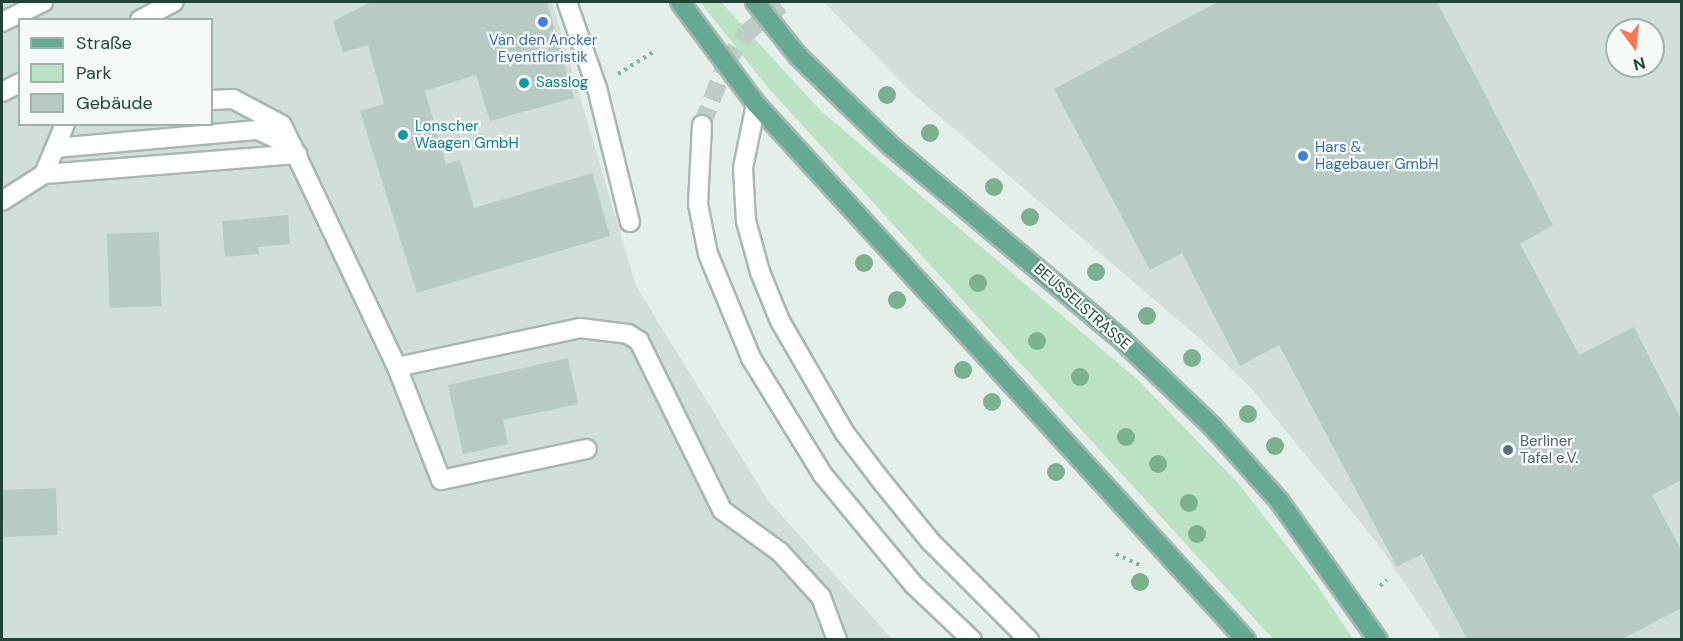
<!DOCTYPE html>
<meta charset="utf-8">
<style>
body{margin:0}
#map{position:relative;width:1683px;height:641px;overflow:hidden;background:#e4efea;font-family:"DM Sans",sans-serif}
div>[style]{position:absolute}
.built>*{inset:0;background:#d2dfd9}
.green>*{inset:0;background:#bbe2c4}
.building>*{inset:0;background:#b9cac3;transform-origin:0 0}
.minor-tunnel>*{height:18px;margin-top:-9px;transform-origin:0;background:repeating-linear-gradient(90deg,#bdcdc6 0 18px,transparent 0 27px)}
.path>*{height:4px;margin-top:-2px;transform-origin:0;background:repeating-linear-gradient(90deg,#82b6a3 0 3px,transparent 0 7.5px)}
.roads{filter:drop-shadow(2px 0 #a6b8b1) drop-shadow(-2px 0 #a6b8b1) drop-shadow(0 2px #a6b8b1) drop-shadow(0 -2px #a6b8b1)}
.minor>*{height:18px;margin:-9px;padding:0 9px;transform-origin:9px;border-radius:9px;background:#fff}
.major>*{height:18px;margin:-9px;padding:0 9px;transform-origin:9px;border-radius:9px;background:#65a994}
.trees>*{width:18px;height:18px;margin:-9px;border-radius:50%;background:#7cb18f}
.dots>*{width:16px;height:16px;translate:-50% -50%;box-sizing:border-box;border:3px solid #f6fbf8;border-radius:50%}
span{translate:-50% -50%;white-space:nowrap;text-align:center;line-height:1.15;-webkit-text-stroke:4.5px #f6fbf8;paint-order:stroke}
.shop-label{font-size:15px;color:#366cbe}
.left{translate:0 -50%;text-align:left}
.culture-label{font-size:15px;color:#0d838f}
.street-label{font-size:15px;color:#214338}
.service-label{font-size:15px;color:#4e5e75}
.frame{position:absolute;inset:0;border:3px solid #214338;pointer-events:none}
.legend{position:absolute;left:18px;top:18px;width:195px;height:108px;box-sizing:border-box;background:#f6fbf8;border:2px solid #a1b1ab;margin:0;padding:8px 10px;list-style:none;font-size:18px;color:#214338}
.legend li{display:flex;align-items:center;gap:12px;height:30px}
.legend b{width:30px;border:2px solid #a1b1ab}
.north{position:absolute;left:1605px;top:18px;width:60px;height:60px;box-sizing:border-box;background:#f6fbf8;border:2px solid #a1b1ab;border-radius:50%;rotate:165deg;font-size:16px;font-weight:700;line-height:24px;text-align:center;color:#214338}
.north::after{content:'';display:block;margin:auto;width:21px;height:27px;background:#ff7453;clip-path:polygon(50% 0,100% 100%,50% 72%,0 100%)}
</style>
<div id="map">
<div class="built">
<i style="clip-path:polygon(evenodd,2px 2px,552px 2px,636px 286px,767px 499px,892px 639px,2px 639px,2px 2px,20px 20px,212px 20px,212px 124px,20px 124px,20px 20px)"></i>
<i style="clip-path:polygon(evenodd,824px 2px,1681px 2px,1681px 639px,1442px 639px,1378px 544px,1251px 388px,1198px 337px,912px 93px,824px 2px,1617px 30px,1653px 30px,1653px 66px,1617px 66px,1617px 30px)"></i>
</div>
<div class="green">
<i style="clip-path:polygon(700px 2px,721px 2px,820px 110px,1138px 380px,1238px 483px,1317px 585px,1353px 639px,1273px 639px,770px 90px)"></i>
</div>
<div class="building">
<i style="clip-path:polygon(371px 2px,547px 2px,574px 98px,490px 121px,476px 75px,425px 91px,446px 164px,460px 160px,474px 208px,592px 173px,610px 236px,417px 293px,360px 111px,384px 104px,368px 45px,343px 52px,333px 21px)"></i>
<i style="clip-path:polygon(1218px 2px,1437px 2px,1553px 225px,1520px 244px,1579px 355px,1634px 327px,1682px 421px,1682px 480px,1652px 495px,1682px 552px,1682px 608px,1622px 639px,1467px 639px,1422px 554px,1397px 567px,1279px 345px,1240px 366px,1182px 253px,1150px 270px,1054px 89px)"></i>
<i style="clip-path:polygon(288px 215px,290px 244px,258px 247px,259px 254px,225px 257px,222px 221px)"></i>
<i style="left:159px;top:232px;width:74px;height:52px;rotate:88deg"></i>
<i style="clip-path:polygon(568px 358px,578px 404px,503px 420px,508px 444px,463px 454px,448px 385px)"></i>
<i style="left:56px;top:488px;width:47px;height:54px;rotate:88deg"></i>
</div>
<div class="minor-tunnel">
<i style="left:702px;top:125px;width:66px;rotate:-68.8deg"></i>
<i style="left:726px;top:63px;width:36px;rotate:-56deg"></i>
<i style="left:746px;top:33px;width:50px;rotate:-38.5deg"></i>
</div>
<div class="path">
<i style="left:618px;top:74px;width:44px;rotate:-31.9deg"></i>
<i style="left:1116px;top:554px;width:26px;rotate:25deg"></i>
<i style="left:1380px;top:586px;width:9px;rotate:-41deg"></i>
</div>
<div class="roads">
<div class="minor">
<i style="left:567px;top:2px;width:91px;rotate:70.8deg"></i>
<i style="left:597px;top:88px;width:138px;rotate:76.2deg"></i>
<i style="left:140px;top:20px;width:38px;rotate:-28deg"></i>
<i style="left:2px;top:22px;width:46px;rotate:-26deg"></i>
<i style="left:2px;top:92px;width:20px;rotate:-27deg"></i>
<i style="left:212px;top:100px;width:21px;rotate:-3deg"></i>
<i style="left:233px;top:99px;width:55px;rotate:28deg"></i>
<i style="left:282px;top:125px;width:268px;rotate:64.6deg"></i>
<i style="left:397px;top:367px;width:121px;rotate:68.7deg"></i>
<i style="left:441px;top:480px;width:149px;rotate:-12deg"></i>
<i style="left:756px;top:104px;width:65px;rotate:101.5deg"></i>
<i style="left:743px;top:168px;width:53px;rotate:86.8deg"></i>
<i style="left:746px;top:221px;width:53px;rotate:74.6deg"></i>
<i style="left:760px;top:272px;width:53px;rotate:67.8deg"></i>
<i style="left:780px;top:321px;width:128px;rotate:60deg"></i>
<i style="left:844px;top:432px;width:64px;rotate:52.6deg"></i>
<i style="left:883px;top:483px;width:76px;rotate:50.9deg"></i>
<i style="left:931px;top:542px;width:139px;rotate:45deg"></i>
<i style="left:702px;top:125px;width:79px;rotate:92.9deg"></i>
<i style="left:698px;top:204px;width:51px;rotate:78.7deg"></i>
<i style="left:708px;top:254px;width:113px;rotate:67.5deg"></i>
<i style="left:751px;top:358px;width:137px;rotate:58.4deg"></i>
<i style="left:823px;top:475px;width:143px;rotate:50.4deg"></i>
<i style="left:914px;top:585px;width:80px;rotate:43.5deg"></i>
<i style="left:55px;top:148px;width:204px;rotate:-5.1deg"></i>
<i style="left:258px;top:130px;width:38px;rotate:25deg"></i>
<i style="left:44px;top:174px;width:54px;rotate:-67.2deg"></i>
<i style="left:2px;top:201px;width:50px;rotate:-32.7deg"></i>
<i style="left:44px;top:174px;width:254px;rotate:-4.5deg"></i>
<i style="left:397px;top:367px;width:187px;rotate:-12deg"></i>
<i style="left:580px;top:328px;width:48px;rotate:7.1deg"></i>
<i style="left:628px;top:334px;width:13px;rotate:32deg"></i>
<i style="left:639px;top:341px;width:188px;rotate:63.8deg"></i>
<i style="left:722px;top:510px;width:72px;rotate:35.9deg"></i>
<i style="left:780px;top:552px;width:61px;rotate:47.7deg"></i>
<i style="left:821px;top:597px;width:46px;rotate:69.6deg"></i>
</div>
<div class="major">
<i style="left:680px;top:2px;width:127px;rotate:53.3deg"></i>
<i style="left:756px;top:104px;width:726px;rotate:47.57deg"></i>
<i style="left:755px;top:2px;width:69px;rotate:51.5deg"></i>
<i style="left:798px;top:56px;width:129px;rotate:44.1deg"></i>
<i style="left:891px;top:146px;width:303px;rotate:40deg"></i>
<i style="left:1123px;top:341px;width:122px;rotate:43.7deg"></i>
<i style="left:1211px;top:425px;width:103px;rotate:48.1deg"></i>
<i style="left:1280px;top:502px;width:169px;rotate:54.6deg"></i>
</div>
</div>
<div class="trees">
<i style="left:887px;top:95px"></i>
<i style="left:930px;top:133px"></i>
<i style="left:994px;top:187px"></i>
<i style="left:1030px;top:217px"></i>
<i style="left:864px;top:263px"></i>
<i style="left:1096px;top:272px"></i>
<i style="left:978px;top:283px"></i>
<i style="left:897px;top:300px"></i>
<i style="left:1147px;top:316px"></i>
<i style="left:1037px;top:341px"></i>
<i style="left:1192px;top:358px"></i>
<i style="left:963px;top:370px"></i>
<i style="left:1080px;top:377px"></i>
<i style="left:992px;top:402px"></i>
<i style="left:1248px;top:414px"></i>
<i style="left:1126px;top:437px"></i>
<i style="left:1275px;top:446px"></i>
<i style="left:1158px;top:464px"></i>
<i style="left:1056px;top:472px"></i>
<i style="left:1189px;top:503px"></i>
<i style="left:1197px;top:534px"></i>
<i style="left:1140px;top:582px"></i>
</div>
<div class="dots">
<i style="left:543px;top:22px;background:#3f7fe0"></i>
<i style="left:524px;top:83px;background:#0f9aa8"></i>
<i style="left:403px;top:135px;background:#0f9aa8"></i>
<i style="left:1303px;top:156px;background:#3f7fe0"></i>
<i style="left:1508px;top:450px;background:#5c6f8a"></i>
</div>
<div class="shop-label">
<span style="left:543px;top:49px">Van den Ancker<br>Eventfloristik</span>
<span class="left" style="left:1315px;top:156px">Hars &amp;<br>Hagebauer GmbH</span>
</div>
<div class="culture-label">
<span class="left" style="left:536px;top:83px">Sasslog</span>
<span class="left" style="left:415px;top:135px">Lonscher<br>Waagen GmbH</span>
</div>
<div class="street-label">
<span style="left:1082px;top:307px;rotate:41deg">BEUSSELSTRASSE</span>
</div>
<div class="service-label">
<span class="left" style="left:1520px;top:450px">Berliner<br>Tafel e.V.</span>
</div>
<div class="frame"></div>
<ul class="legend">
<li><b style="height:8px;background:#65a994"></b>Straße</li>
<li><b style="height:16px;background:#bbe2c4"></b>Park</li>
<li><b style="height:16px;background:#b9cac3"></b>Gebäude</li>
</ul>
<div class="north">N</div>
</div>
